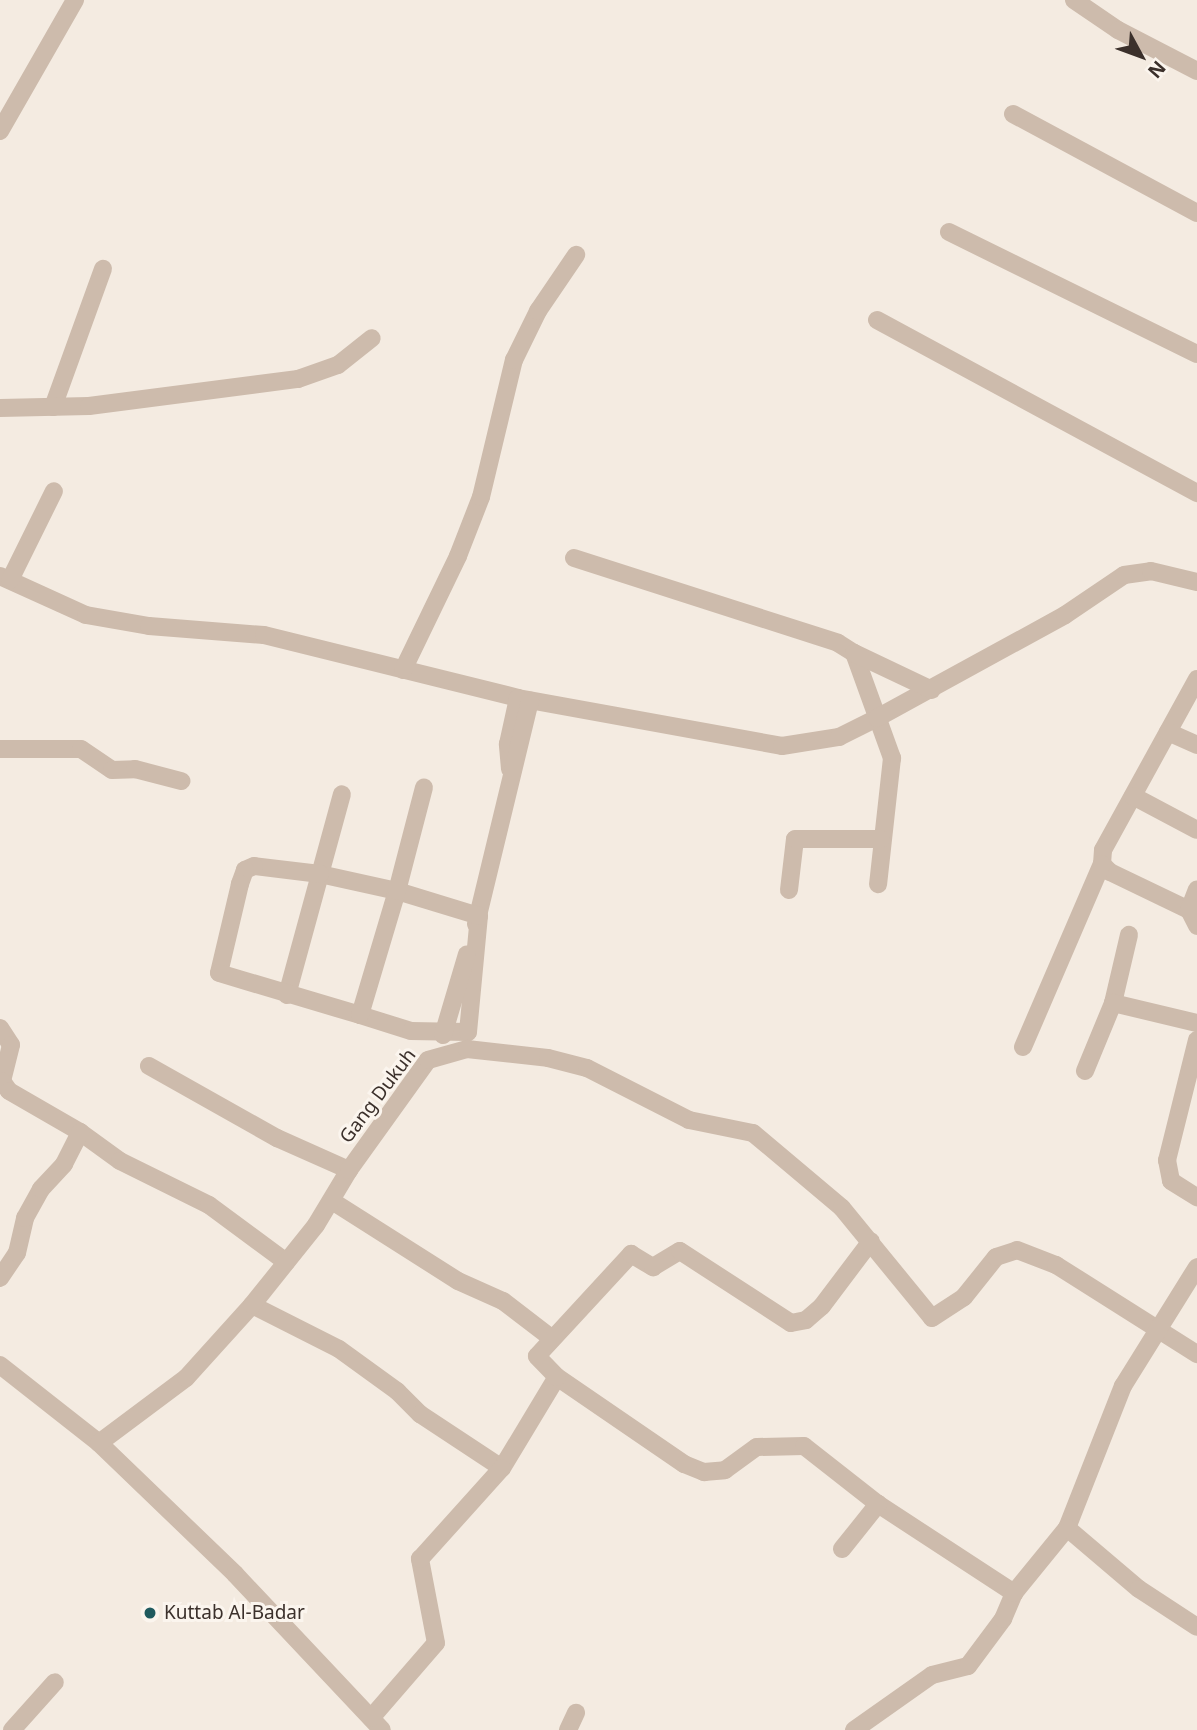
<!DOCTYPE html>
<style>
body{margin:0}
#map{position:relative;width:1197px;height:1730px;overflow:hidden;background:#f4ebe1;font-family:"Noto Sans",sans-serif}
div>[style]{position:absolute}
.street>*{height:18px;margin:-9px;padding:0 9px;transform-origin:9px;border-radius:9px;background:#cdbbac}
.dots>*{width:19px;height:19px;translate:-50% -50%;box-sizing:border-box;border:4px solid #fbf5ee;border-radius:50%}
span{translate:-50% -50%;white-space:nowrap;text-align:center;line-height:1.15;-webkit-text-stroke:6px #fbf5ee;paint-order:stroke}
.street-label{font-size:19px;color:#3b302b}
.poi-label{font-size:19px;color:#3b302b}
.left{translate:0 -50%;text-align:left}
.north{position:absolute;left:1106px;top:21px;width:70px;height:70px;-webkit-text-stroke:5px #fbf5ee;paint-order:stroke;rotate:131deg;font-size:19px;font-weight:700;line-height:28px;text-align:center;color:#3b302b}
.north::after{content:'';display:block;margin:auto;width:24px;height:32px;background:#3b302b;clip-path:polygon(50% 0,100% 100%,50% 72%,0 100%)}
</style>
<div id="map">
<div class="street">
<i style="left:1074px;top:0;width:53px;rotate:34.3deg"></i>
<i style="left:1118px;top:30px;width:89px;rotate:27.4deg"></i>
<i style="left:1013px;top:114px;width:209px;rotate:28.3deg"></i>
<i style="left:0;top:131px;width:151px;rotate:-60.2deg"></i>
<i style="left:949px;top:232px;width:276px;rotate:26.2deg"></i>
<i style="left:877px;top:320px;width:364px;rotate:28.4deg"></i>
<i style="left:53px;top:407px;width:147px;rotate:-70.1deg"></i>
<i style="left:0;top:408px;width:89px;rotate:-1.3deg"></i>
<i style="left:89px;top:406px;width:211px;rotate:-7.4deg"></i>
<i style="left:298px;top:379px;width:42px;rotate:-19.3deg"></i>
<i style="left:338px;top:365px;width:43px;rotate:-38.5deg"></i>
<i style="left:574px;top:558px;width:277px;rotate:17.8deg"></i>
<i style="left:838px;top:643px;width:19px;rotate:32deg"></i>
<i style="left:854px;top:653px;width:112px;rotate:70.1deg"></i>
<i style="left:892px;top:758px;width:127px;rotate:96.3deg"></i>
<i style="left:0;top:576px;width:94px;rotate:24.4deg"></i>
<i style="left:86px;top:615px;width:64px;rotate:9.9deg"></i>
<i style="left:149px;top:626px;width:115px;rotate:4.5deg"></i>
<i style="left:264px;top:635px;width:262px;rotate:13.9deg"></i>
<i style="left:518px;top:698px;width:268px;rotate:10.3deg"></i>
<i style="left:782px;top:746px;width:58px;rotate:-9deg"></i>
<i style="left:839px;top:737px;width:42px;rotate:-26.6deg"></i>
<i style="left:877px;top:718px;width:214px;rotate:-28.7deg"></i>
<i style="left:1065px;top:615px;width:71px;rotate:-34.1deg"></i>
<i style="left:1124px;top:575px;width:27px;rotate:-8deg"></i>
<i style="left:1151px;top:571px;width:47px;rotate:13.4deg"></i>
<i style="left:10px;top:580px;width:99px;rotate:-63.7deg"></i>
<i style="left:854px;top:653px;width:86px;rotate:25.4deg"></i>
<i style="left:403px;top:670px;width:127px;rotate:-64.2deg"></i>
<i style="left:458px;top:556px;width:63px;rotate:-68.7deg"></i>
<i style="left:481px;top:497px;width:141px;rotate:-76.5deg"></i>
<i style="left:514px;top:360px;width:55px;rotate:-63.9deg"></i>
<i style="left:538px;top:311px;width:68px;rotate:-55.8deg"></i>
<i style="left:1197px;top:679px;width:195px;rotate:118.8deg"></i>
<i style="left:1103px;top:850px;width:14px;rotate:94deg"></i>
<i style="left:1102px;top:864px;width:11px;rotate:45deg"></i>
<i style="left:1110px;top:872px;width:88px;rotate:25.7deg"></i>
<i style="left:1189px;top:910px;width:18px;rotate:63deg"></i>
<i style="left:1168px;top:732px;width:32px;rotate:24deg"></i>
<i style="left:0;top:749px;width:81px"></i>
<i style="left:81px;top:749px;width:37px;rotate:34deg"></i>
<i style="left:112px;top:770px;width:23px;rotate:-2deg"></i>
<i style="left:135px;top:769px;width:48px;rotate:14.6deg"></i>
<i style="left:510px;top:769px;width:25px;rotate:-95deg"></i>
<i style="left:508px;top:744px;width:47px;rotate:-77.7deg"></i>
<i style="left:1133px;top:796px;width:72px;rotate:28deg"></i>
<i style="left:789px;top:890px;width:51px;rotate:-83.3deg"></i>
<i style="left:795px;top:839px;width:86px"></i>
<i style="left:1189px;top:910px;width:22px;rotate:-69deg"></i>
<i style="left:476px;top:924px;width:230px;rotate:-76.4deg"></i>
<i style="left:287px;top:995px;width:208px;rotate:-74.7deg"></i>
<i style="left:1113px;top:1003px;width:70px;rotate:-76.8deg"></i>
<i style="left:360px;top:1015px;width:53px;rotate:17.4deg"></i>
<i style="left:411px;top:1031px;width:57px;rotate:1deg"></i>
<i style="left:468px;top:1032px;width:117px;rotate:-84.6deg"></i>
<i style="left:479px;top:916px;width:86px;rotate:-163deg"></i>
<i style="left:397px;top:891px;width:79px;rotate:-167.6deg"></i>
<i style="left:320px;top:874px;width:66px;rotate:-173.1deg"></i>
<i style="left:254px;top:866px;width:10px;rotate:156deg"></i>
<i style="left:245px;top:870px;width:15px;rotate:110deg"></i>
<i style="left:240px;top:884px;width:91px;rotate:103.3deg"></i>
<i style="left:219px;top:973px;width:147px;rotate:16.6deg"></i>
<i style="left:360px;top:1015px;width:129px;rotate:-73.4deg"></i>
<i style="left:397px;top:891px;width:107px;rotate:-75.4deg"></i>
<i style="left:0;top:1028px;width:20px;rotate:57deg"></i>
<i style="left:11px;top:1045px;width:37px;rotate:104deg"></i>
<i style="left:2px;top:1081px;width:12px;rotate:55deg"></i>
<i style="left:9px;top:1091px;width:82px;rotate:30deg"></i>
<i style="left:80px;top:1132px;width:49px;rotate:35.9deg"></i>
<i style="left:120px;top:1161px;width:99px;rotate:26.3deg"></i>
<i style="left:209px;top:1205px;width:96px;rotate:36.5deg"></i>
<i style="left:443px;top:1035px;width:84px;rotate:-73.5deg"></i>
<i style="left:1197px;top:1040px;width:124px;rotate:104deg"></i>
<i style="left:1167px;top:1160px;width:21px;rotate:79deg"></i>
<i style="left:1171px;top:1181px;width:31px;rotate:32deg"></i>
<i style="left:1023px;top:1047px;width:199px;rotate:-66.7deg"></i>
<i style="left:149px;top:1066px;width:147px;rotate:29.4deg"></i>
<i style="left:277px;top:1138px;width:79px;rotate:24deg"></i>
<i style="left:1085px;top:1071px;width:74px;rotate:-67.6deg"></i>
<i style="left:1113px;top:1003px;width:86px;rotate:13.4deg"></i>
<i style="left:332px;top:1201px;width:149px;rotate:32.4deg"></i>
<i style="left:458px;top:1281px;width:49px;rotate:24deg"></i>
<i style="left:503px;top:1301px;width:59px;rotate:37.5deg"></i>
<i style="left:0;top:1278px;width:30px;rotate:-56deg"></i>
<i style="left:17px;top:1253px;width:36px;rotate:-77deg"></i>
<i style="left:25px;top:1218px;width:33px;rotate:-61deg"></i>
<i style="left:41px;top:1189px;width:34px;rotate:-47deg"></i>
<i style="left:64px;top:1164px;width:36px;rotate:-63deg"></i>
<i style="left:252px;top:1305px;width:97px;rotate:26.8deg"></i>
<i style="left:339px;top:1349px;width:72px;rotate:35.9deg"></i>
<i style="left:397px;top:1391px;width:33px;rotate:45deg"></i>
<i style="left:420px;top:1414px;width:98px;rotate:33.4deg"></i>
<i style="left:502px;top:1468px;width:106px;rotate:-58.9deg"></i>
<i style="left:557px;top:1377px;width:154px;rotate:34.4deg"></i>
<i style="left:684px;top:1464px;width:22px;rotate:22deg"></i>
<i style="left:704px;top:1472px;width:21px;rotate:-5deg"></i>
<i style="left:725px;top:1470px;width:39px;rotate:-36deg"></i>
<i style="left:757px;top:1447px;width:47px;rotate:-1.2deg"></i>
<i style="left:804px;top:1446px;width:94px;rotate:38.1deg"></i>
<i style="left:878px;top:1504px;width:163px;rotate:33.2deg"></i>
<i style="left:0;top:1365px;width:126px;rotate:38.2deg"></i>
<i style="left:99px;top:1443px;width:189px;rotate:43.9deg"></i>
<i style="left:235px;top:1574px;width:214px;rotate:46.7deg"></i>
<i style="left:557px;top:1377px;width:29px;rotate:-134deg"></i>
<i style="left:537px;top:1356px;width:139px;rotate:-47.3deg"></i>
<i style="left:631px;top:1254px;width:26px;rotate:31deg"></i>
<i style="left:653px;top:1267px;width:31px;rotate:-31deg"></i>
<i style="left:680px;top:1251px;width:132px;rotate:33deg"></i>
<i style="left:791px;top:1323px;width:15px;rotate:-11deg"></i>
<i style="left:806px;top:1320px;width:21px;rotate:-41deg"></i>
<i style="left:822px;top:1306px;width:81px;rotate:-53deg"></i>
<i style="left:99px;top:1443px;width:109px;rotate:-36.8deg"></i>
<i style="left:186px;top:1378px;width:98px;rotate:-47.9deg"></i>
<i style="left:252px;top:1305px;width:102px;rotate:-51.3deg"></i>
<i style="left:316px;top:1225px;width:64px;rotate:-59deg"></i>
<i style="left:349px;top:1170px;width:135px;rotate:-54.3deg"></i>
<i style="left:428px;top:1060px;width:41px;rotate:-15.8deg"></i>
<i style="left:467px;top:1049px;width:81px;rotate:6.3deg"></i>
<i style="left:548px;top:1058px;width:40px;rotate:14.4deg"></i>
<i style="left:587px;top:1068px;width:114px;rotate:27deg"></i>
<i style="left:689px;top:1120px;width:65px;rotate:11.5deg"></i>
<i style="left:753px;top:1133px;width:116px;rotate:40.1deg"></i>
<i style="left:842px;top:1208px;width:142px;rotate:50.7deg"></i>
<i style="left:932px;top:1318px;width:38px;rotate:-33deg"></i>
<i style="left:964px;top:1297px;width:51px;rotate:-51.3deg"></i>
<i style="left:996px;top:1257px;width:22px;rotate:-18deg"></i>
<i style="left:1017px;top:1250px;width:42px;rotate:21deg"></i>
<i style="left:1056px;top:1265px;width:167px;rotate:32.3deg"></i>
<i style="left:1067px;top:1528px;width:153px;rotate:-68.5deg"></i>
<i style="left:1123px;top:1386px;width:140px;rotate:-58.1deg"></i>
<i style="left:842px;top:1549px;width:58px;rotate:-51.3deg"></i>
<i style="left:371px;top:1718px;width:99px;rotate:-49.1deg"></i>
<i style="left:436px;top:1643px;width:86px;rotate:-100.8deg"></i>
<i style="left:420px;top:1559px;width:122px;rotate:-48deg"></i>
<i style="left:12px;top:1730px;width:64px;rotate:-48.1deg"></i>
<i style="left:568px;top:1730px;width:19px;rotate:-65deg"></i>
<i style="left:854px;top:1730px;width:95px;rotate:-35.2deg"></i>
<i style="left:932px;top:1675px;width:37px;rotate:-14deg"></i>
<i style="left:968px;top:1666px;width:59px;rotate:-53.3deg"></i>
<i style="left:1003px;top:1619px;width:28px;rotate:-67deg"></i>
<i style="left:1014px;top:1593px;width:84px;rotate:-50.8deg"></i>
<i style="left:1067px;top:1528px;width:94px;rotate:40.3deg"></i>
<i style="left:1139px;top:1589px;width:69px;rotate:33.2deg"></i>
</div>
<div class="dots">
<i style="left:150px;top:1613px;background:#1f5a5e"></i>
</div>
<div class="street-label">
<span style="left:378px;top:1096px;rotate:-53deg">Gang Dukuh</span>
</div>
<div class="poi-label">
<span class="left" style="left:164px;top:1613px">Kuttab Al-Badar</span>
</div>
<div class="north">N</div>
</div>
